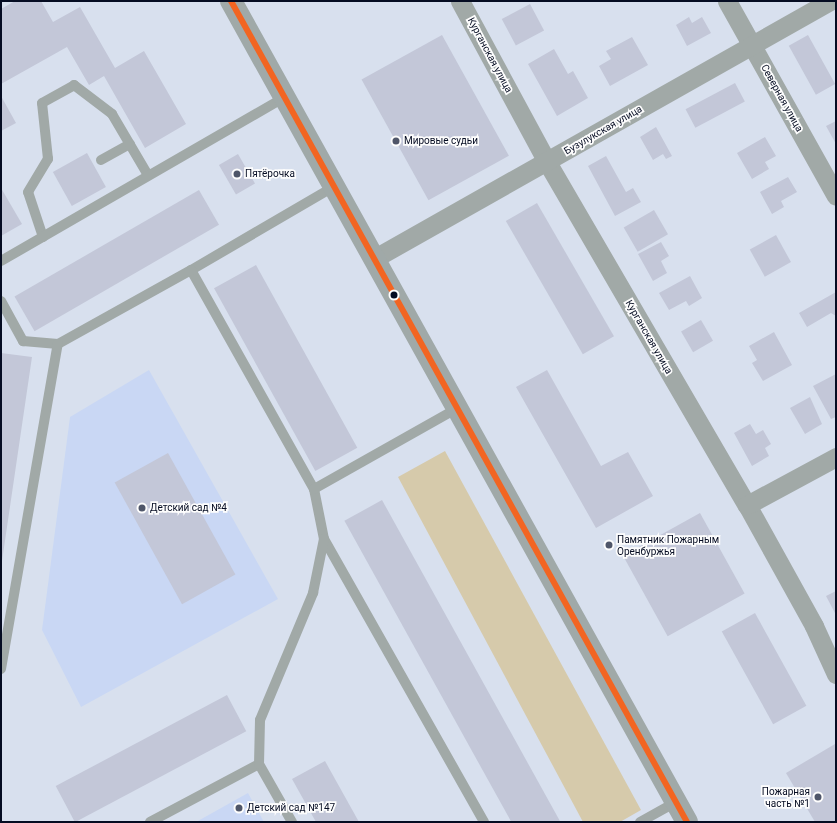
<!DOCTYPE html>
<meta charset="utf-8">
<style>
body{margin:0}
#map{position:relative;width:837px;height:823px;overflow:hidden;background:#d8e0ee;font-family:Roboto,sans-serif}
div>[style]{position:absolute}
.built>*{inset:0;background:#c9d7f4}
.green>*{inset:0;background:#d6caab}
.building>*{inset:0;background:#c3c7d8;transform-origin:0 0}
.service>*{height:10px;margin:-5px;padding:0 5px;transform-origin:5px;border-radius:5px;background:#a1a9a7}
.minor>*{height:19px;margin:-9.5px;padding:0 9.5px;transform-origin:9.5px;border-radius:9.5px;background:#a1a9a7}
.secondary>*{height:22px;margin:-11px;padding:0 11px;transform-origin:11px;border-radius:11px;background:#a0a9a8}
.bus-1>*{height:6px;margin:-3px;padding:0 3px;transform-origin:3px;border-radius:3px;background:#f26522}
.dots>*{width:11px;height:11px;translate:-50% -50%;box-sizing:border-box;border:2px solid #fdfdfd;border-radius:50%}
span{translate:-50% -50%;white-space:nowrap;text-align:center;line-height:1.15;-webkit-text-stroke:3.5px #fdfdfd;paint-order:stroke}
.street-label{font-size:10px;color:#050c22}
.poi-label{font-size:10px;color:#050c22}
.left{translate:0 -50%;text-align:left}
.right{translate:-100% -50%;text-align:right}
.frame{position:absolute;inset:0;border:2px solid #050c22;pointer-events:none}
</style>
<div id="map">
<div class="built">
<i style="clip-path:polygon(149px 370px,278px 599px,81px 707px,42px 630px,70px 417px)"></i>
<i style="clip-path:polygon(248px 793px,264px 822px,196px 822px)"></i>
</div>
<div class="green">
<i style="clip-path:polygon(445px 451px,641px 810px,620px 822px,583px 822px,398px 477px)"></i>
</div>
<div class="building">
<i style="clip-path:polygon(15px 1px,41px 1px,53px 22px,80px 7px,115px 68px,144px 51px,186px 124px,145px 148px,104px 76px,89px 85px,67px 47px,1px 84px,1px 9px)"></i>
<i style="left:530px;top:4px;width:30px;height:32px;rotate:62deg"></i>
<i style="clip-path:polygon(689px 17px,692px 23px,702px 17px,711px 33px,687px 46px,676px 25px)"></i>
<i style="left:442px;top:35px;width:138px;height:92px;rotate:61deg"></i>
<i style="left:808px;top:35px;width:56px;height:22px;rotate:61deg"></i>
<i style="clip-path:polygon(632px 37px,648px 65px,610px 86px,599px 66px,611px 59px,606px 51px)"></i>
<i style="clip-path:polygon(554px 49px,568px 74px,573px 71px,588px 98px,557px 116px,528px 64px)"></i>
<i style="left:735px;top:83px;width:21px;height:56px;rotate:62deg"></i>
<i style="clip-path:polygon(1px 96px,16px 123px,1px 131px)"></i>
<i style="clip-path:polygon(836px 121px,836px 144px,826px 126px)"></i>
<i style="clip-path:polygon(656px 127px,672px 156px,666px 159px,663px 154px,653px 160px,640px 137px)"></i>
<i style="clip-path:polygon(765px 137px,776px 156px,765px 162px,769px 169px,752px 179px,737px 153px)"></i>
<i style="left:87px;top:153px;width:39px;height:39px;rotate:61deg"></i>
<i style="left:238px;top:154px;width:34px;height:22px;rotate:60deg"></i>
<i style="clip-path:polygon(606px 156px,626px 192px,633px 188px,641px 202px,615px 216px,588px 166px)"></i>
<i style="clip-path:polygon(788px 177px,797px 192px,781px 201px,784px 207px,772px 214px,760px 192px)"></i>
<i style="clip-path:polygon(1px 188px,22px 224px,1px 236px)"></i>
<i style="left:199px;top:190px;width:40px;height:213px;rotate:60deg"></i>
<i style="left:537px;top:203px;width:154px;height:36px;rotate:60deg"></i>
<i style="left:654px;top:210px;width:28px;height:35px;rotate:60deg"></i>
<i style="left:776px;top:235px;width:31px;height:30px;rotate:61deg"></i>
<i style="clip-path:polygon(661px 242px,669px 256px,661px 261px,667px 273px,653px 281px,638px 254px)"></i>
<i style="left:256px;top:265px;width:209px;height:48px;rotate:61deg"></i>
<i style="clip-path:polygon(690px 276px,702px 298px,689px 306px,686px 301px,669px 310px,659px 293px)"></i>
<i style="clip-path:polygon(836px 292px,836px 316px,831px 313px,807px 327px,799px 313px)"></i>
<i style="left:701px;top:320px;width:24px;height:23px;rotate:60deg"></i>
<i style="clip-path:polygon(774px 332px,792px 365px,763px 381px,752px 363px,757px 360px,749px 346px)"></i>
<i style="clip-path:polygon(1px 353px,32px 357px,2px 561px,1px 561px)"></i>
<i style="clip-path:polygon(547px 370px,601px 466px,628px 452px,653px 496px,596px 528px,516px 387px)"></i>
<i style="clip-path:polygon(836px 374px,836px 417px,831px 419px,813px 386px)"></i>
<i style="clip-path:polygon(810px 397px,822px 424px,805px 434px,790px 408px)"></i>
<i style="clip-path:polygon(750px 424px,756px 434px,763px 430px,771px 444px,765px 448px,769px 456px,752px 466px,734px 433px)"></i>
<i style="left:168px;top:453px;width:139px;height:61px;rotate:61deg"></i>
<i style="left:382px;top:500px;width:369px;height:43px;rotate:61deg"></i>
<i style="left:700px;top:513px;width:92px;height:88px;rotate:61deg"></i>
<i style="clip-path:polygon(836px 591px,836px 615px,826px 596px)"></i>
<i style="left:755px;top:613px;width:106px;height:38px;rotate:61deg"></i>
<i style="left:227px;top:695px;width:41px;height:194px;rotate:62deg"></i>
<i style="clip-path:polygon(835px 744px,836px 822px,815px 822px,786px 773px)"></i>
<i style="clip-path:polygon(325px 761px,359px 822px,316px 822px,292px 779px)"></i>
</div>
<div class="service">
<i style="left:101px;top:160px;width:33px;rotate:-29deg"></i>
<i style="left:335px;top:186px;width:167px;rotate:149.7deg"></i>
<i style="left:191px;top:270px;width:251px;rotate:60.7deg"></i>
<i style="left:314px;top:489px;width:51px;rotate:78.7deg"></i>
<i style="left:324px;top:539px;width:325px;rotate:60.5deg"></i>
<i style="left:43px;top:237px;width:47px;rotate:-108.4deg"></i>
<i style="left:28px;top:192px;width:39px;rotate:-59deg"></i>
<i style="left:48px;top:159px;width:56px;rotate:-96.1deg"></i>
<i style="left:42px;top:103px;width:37px;rotate:-29deg"></i>
<i style="left:74px;top:85px;width:48px;rotate:37.3deg"></i>
<i style="left:112px;top:114px;width:71px;rotate:59.5deg"></i>
<i style="left:1px;top:261px;width:328px;rotate:-30deg"></i>
<i style="left:1px;top:301px;width:46px;rotate:61.2deg"></i>
<i style="left:23px;top:341px;width:35px;rotate:5deg"></i>
<i style="left:58px;top:344px;width:152px;rotate:-29.1deg"></i>
<i style="left:314px;top:489px;width:165px;rotate:-29.4deg"></i>
<i style="left:1px;top:669px;width:330px;rotate:-80.1deg"></i>
<i style="left:259px;top:764px;width:67px;rotate:60.4deg"></i>
<i style="left:150px;top:822px;width:123px;rotate:-28deg"></i>
<i style="left:259px;top:764px;width:44px;rotate:-88.7deg"></i>
<i style="left:260px;top:720px;width:138px;rotate:-67.3deg"></i>
<i style="left:313px;top:593px;width:55px;rotate:-78.5deg"></i>
<i style="left:640px;top:822px;width:41px;rotate:-29.1deg"></i>
</div>
<div class="minor">
<i style="left:460px;top:1px;width:183px;rotate:61.6deg"></i>
<i style="left:547px;top:162px;width:397px;rotate:59.8deg"></i>
<i style="left:747px;top:505px;width:138px;rotate:61deg"></i>
<i style="left:814px;top:626px;width:53px;rotate:65.4deg"></i>
<i style="left:727px;top:1px;width:223px;rotate:60.8deg"></i>
<i style="left:375px;top:258px;width:523px;rotate:-29.46deg"></i>
<i style="left:747px;top:505px;width:101px;rotate:-28.3deg"></i>
</div>
<div class="secondary">
<i style="left:231px;top:1px;width:939px;rotate:60.95deg"></i>
</div>
<div class="bus-1">
<i style="left:231px;top:1px;width:939px;rotate:60.95deg"></i>
</div>
<div class="dots">
<i style="left:396px;top:141px;background:#4f5669"></i>
<i style="left:237px;top:174px;background:#4f5669"></i>
<i style="left:394px;top:295px;background:#050c22"></i>
<i style="left:142px;top:508px;background:#4f5669"></i>
<i style="left:609px;top:545px;background:#4f5669"></i>
<i style="left:818px;top:797px;background:#4f5669"></i>
<i style="left:239px;top:808px;background:#4f5669"></i>
</div>
<div class="street-label">
<span style="left:490px;top:55px;rotate:62deg">Курганская улица</span>
<span style="left:782px;top:98px;rotate:61deg">Северная улица</span>
<span style="left:603px;top:130px;rotate:-30deg">Бузулукская улица</span>
<span style="left:649px;top:337px;rotate:60deg">Курганская улица</span>
</div>
<div class="poi-label">
<span class="left" style="left:404px;top:141px">Мировые судьи</span>
<span class="left" style="left:245px;top:174px">Пятёрочка</span>
<span class="left" style="left:150px;top:508px">Детский сад №4</span>
<span class="left" style="left:617px;top:545px">Памятник Пожарным<br>Оренбуржья</span>
<span class="right" style="left:810px;top:797px">Пожарная<br>часть №1</span>
<span class="left" style="left:247px;top:808px">Детский сад №147</span>
</div>
<div class="frame"></div>
</div>
